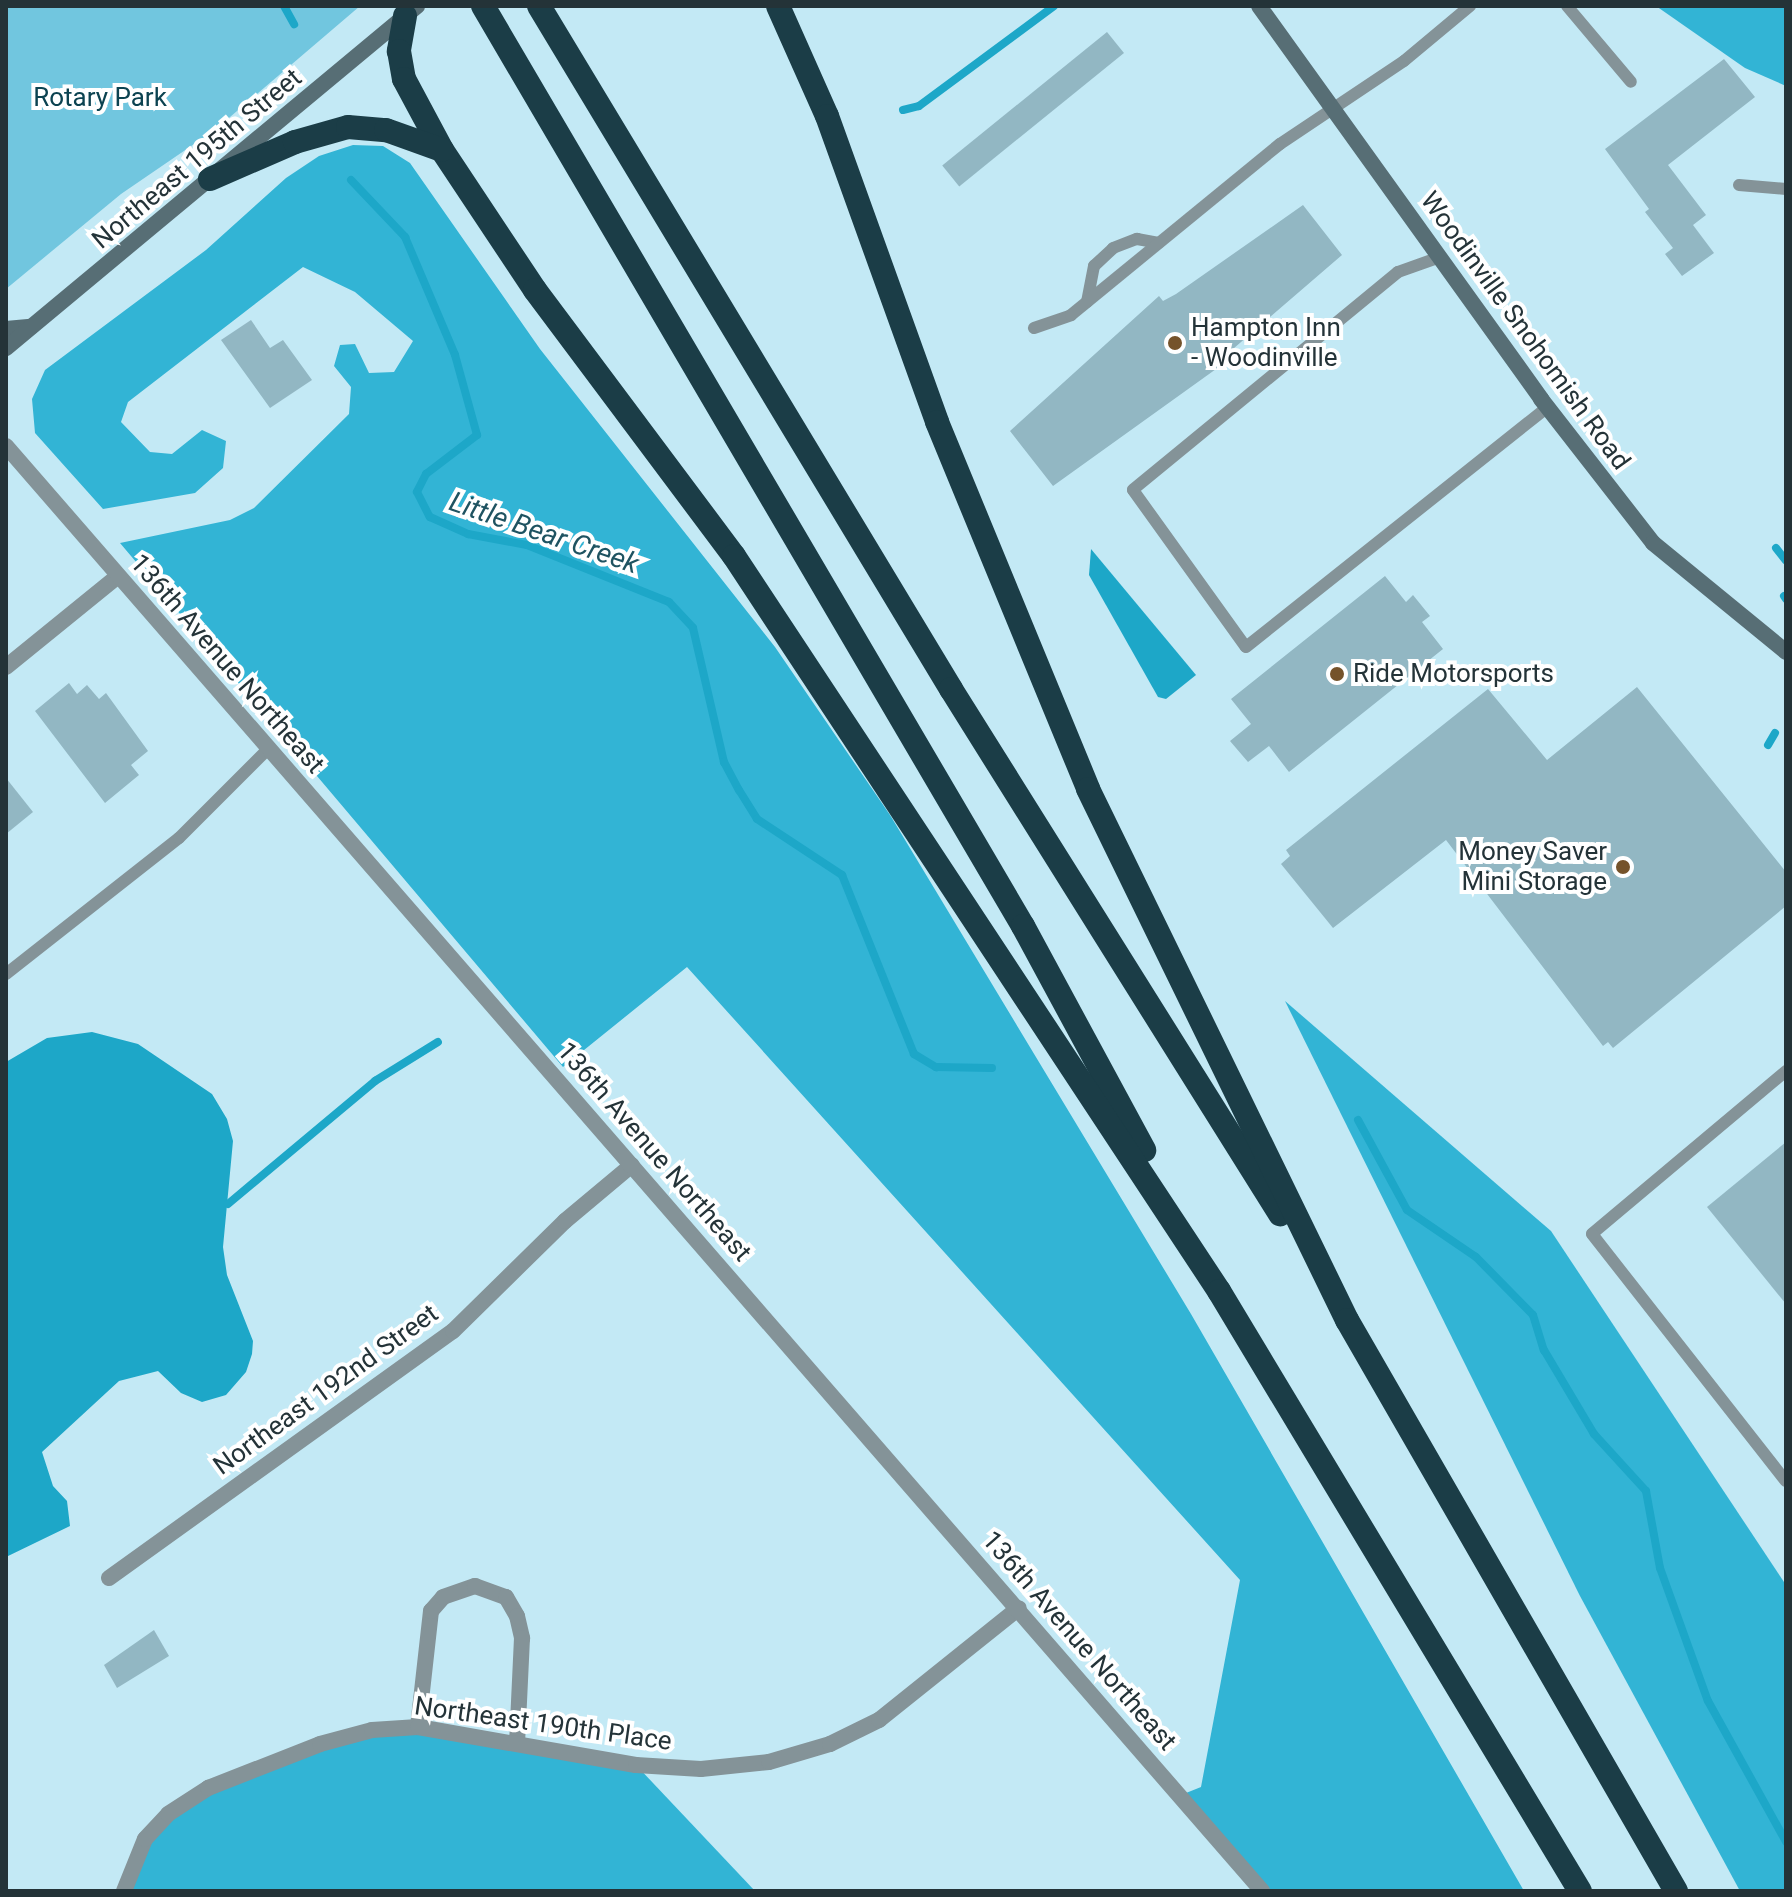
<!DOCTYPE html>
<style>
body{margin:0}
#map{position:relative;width:1792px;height:1897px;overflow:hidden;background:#c3e9f5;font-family:Roboto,sans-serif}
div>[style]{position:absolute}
.green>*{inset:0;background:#71c6df}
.forest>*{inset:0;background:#32b4d5}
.water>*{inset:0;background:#1da7c8}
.stream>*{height:8px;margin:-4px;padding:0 4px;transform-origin:4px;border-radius:4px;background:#1da7c8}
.building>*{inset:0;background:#92b7c3;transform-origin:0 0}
.service>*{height:12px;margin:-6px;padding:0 6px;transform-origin:6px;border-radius:6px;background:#849398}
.minor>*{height:16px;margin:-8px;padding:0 8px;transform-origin:8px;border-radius:8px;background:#849398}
.tertiary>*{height:16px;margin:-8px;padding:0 8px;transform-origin:8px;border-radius:8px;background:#849398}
.secondary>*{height:16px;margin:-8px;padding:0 8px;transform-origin:8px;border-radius:8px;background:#576e75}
.motorway>*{height:24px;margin:-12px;padding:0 12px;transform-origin:12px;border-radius:12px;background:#1b3d47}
.dots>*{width:22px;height:22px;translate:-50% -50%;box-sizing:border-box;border:4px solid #fff;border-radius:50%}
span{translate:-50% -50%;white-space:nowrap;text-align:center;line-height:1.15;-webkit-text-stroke:8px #fff;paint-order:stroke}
.park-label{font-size:26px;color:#0c4351}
.street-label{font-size:26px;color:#243338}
.poi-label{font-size:26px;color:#243338}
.left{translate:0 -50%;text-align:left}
.right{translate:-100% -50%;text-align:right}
.water-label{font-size:28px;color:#1f5361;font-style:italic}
.frame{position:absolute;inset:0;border:8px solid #243338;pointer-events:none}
</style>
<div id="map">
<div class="green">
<i style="clip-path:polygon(6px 6px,360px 6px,216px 129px,121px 194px,6px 289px)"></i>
</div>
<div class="forest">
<i style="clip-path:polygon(1656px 6px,1786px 6px,1786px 86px,1745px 68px)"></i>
<i style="clip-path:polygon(353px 145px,383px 146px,410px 163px,540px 349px,775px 647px,890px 815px,1191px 1314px,1524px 1891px,1260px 1891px,1181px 1795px,1201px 1787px,1240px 1580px,687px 967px,563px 1067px,120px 543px,230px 520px,254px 508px,349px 414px,351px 387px,334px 366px,340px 345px,355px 344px,369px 373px,394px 372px,413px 341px,355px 292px,303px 267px,128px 402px,121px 422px,150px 452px,172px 454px,202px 430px,226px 441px,223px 468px,195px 493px,103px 509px,35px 433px,32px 399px,45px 370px,206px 250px,286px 178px,319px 156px)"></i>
<i style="clip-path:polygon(1285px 1001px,1551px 1231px,1786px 1585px,1786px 1891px,1740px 1891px,1580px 1596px)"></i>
<i style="clip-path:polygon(418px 1727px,636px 1765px,755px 1891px,124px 1891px,168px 1814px,320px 1744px)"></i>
</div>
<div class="water">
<i style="clip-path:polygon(1091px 549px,1196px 675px,1166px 699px,1158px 697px,1089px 575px)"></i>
<i style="clip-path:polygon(92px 1032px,138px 1044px,212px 1094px,227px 1119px,233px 1141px,223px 1247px,227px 1275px,253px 1341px,252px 1354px,246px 1372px,226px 1395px,202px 1402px,181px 1393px,158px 1371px,119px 1381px,42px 1452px,53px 1486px,67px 1501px,70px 1526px,6px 1557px,6px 1062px,47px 1038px)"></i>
</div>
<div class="stream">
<i style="left:284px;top:6px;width:21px;rotate:61deg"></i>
<i style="left:903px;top:110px;width:16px;rotate:-14deg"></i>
<i style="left:919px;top:106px;width:168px;rotate:-36.5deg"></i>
<i style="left:351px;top:180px;width:79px;rotate:46.5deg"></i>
<i style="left:405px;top:237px;width:128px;rotate:67deg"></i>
<i style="left:455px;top:355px;width:83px;rotate:74.6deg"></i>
<i style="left:477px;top:435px;width:64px;rotate:142.6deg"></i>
<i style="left:426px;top:474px;width:20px;rotate:117deg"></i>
<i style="left:417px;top:492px;width:28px;rotate:63deg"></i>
<i style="left:430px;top:517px;width:42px;rotate:24.1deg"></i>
<i style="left:468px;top:534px;width:60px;rotate:10.6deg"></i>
<i style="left:527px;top:545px;width:153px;rotate:21.9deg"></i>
<i style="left:669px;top:602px;width:35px;rotate:47deg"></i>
<i style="left:693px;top:628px;width:138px;rotate:77deg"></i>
<i style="left:724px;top:762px;width:32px;rotate:62deg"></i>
<i style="left:739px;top:790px;width:34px;rotate:58deg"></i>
<i style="left:757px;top:819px;width:102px;rotate:33.4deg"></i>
<i style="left:842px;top:875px;width:193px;rotate:68.1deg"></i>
<i style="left:914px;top:1054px;width:26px;rotate:31deg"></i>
<i style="left:936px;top:1067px;width:56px;rotate:1deg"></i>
<i style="left:1776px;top:548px;width:16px;rotate:52deg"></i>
<i style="left:1784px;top:596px;width:4px;rotate:56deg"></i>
<i style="left:1768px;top:745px;width:14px;rotate:-60deg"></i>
<i style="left:1358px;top:1120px;width:102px;rotate:61.4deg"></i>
<i style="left:1407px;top:1210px;width:83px;rotate:34.3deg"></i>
<i style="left:1476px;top:1257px;width:81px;rotate:45.5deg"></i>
<i style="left:1533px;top:1315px;width:37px;rotate:73deg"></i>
<i style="left:1544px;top:1350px;width:98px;rotate:59.2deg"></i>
<i style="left:1594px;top:1434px;width:77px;rotate:47.6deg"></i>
<i style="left:1646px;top:1491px;width:78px;rotate:79.7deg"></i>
<i style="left:1660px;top:1568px;width:141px;rotate:70.2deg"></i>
<i style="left:1708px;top:1701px;width:161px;rotate:61deg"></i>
<i style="left:228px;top:1204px;width:192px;rotate:-39.9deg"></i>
<i style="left:375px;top:1081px;width:74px;rotate:-31.8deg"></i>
</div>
<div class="building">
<i style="left:1107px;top:32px;width:27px;height:212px;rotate:51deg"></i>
<i style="clip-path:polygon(1724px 59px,1755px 97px,1668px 165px,1706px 215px,1693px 225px,1714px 253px,1682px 276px,1665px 254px,1673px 248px,1645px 212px,1649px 209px,1605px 149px)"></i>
<i style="clip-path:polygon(1303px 205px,1342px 255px,1226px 355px,1230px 359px,1053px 486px,1010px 431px,1159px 296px,1163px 301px,1176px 294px)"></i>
<i style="clip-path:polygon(251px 320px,270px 348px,283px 340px,312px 380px,270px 408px,221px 340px)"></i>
<i style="clip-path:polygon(1385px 576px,1406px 602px,1413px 595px,1430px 616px,1422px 622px,1443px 649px,1289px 772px,1269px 746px,1248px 762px,1230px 741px,1251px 724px,1231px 699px)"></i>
<i style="clip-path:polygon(69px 683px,77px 694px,87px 685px,99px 699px,106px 693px,148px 751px,131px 765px,139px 775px,105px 803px,35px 711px)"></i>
<i style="clip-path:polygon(1637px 687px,1786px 872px,1786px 906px,1613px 1048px,1608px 1042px,1603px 1046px,1446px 840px,1333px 928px,1281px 864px,1290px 856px,1286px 850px,1488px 689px,1547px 760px)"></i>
<i style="clip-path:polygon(6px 778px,33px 812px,6px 834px)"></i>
<i style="clip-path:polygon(1786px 1142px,1786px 1304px,1707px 1207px)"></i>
<i style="clip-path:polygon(154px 1630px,169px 1656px,117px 1688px,104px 1665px)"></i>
</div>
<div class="service">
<i style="left:1567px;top:6px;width:99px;rotate:49.9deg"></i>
<i style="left:1739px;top:185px;width:47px;rotate:4.9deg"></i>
<i style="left:1440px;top:257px;width:45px;rotate:160.3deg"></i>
<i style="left:1398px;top:272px;width:343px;rotate:140.6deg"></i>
<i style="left:1133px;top:490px;width:193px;rotate:54.3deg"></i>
<i style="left:1246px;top:647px;width:386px;rotate:-38.5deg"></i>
<i style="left:1087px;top:302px;width:37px;rotate:-79deg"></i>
<i style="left:1094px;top:266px;width:26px;rotate:-43deg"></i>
<i style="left:1113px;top:248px;width:26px;rotate:-21deg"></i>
<i style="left:1137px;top:239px;width:22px;rotate:10deg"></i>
<i style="left:1034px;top:328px;width:39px;rotate:-19deg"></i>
<i style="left:1071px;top:315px;width:270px;rotate:-39.3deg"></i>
<i style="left:1280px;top:144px;width:149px;rotate:-33.8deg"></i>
<i style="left:1404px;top:61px;width:86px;rotate:-39.8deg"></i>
<i style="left:6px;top:974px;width:220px;rotate:-38.2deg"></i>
<i style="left:179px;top:838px;width:127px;rotate:-45deg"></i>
<i style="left:1786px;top:1071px;width:253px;rotate:140deg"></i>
<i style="left:1592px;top:1234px;width:314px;rotate:51.9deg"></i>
</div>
<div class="minor">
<i style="left:6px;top:667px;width:144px;rotate:-39.1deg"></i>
<i style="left:109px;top:1578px;width:423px;rotate:-35.7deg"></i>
<i style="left:453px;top:1331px;width:157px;rotate:-44.5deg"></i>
<i style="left:565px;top:1221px;width:87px;rotate:-39.9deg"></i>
<i style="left:418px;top:1727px;width:117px;rotate:-83.6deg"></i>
<i style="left:431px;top:1611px;width:18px;rotate:-49deg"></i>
<i style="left:443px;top:1597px;width:34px;rotate:-19deg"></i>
<i style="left:475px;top:1586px;width:33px;rotate:20deg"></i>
<i style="left:506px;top:1597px;width:22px;rotate:60deg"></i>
<i style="left:517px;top:1616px;width:23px;rotate:77deg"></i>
<i style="left:522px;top:1638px;width:105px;rotate:92.7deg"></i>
<i style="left:124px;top:1891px;width:56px;rotate:-68deg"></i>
<i style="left:145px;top:1839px;width:34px;rotate:-47deg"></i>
<i style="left:168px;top:1814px;width:48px;rotate:-33deg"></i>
<i style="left:208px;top:1788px;width:120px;rotate:-21.4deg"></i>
<i style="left:320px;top:1744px;width:54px;rotate:-15.1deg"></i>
<i style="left:372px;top:1730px;width:46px;rotate:-3.7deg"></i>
<i style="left:418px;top:1727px;width:221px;rotate:9.9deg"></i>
<i style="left:636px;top:1765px;width:65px;rotate:3.5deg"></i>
<i style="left:701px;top:1769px;width:68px;rotate:-5.9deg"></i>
<i style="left:769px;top:1762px;width:64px;rotate:-16.4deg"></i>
<i style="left:830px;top:1744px;width:55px;rotate:-26.1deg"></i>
<i style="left:879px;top:1720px;width:179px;rotate:-38.7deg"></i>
</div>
<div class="tertiary">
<i style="left:6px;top:446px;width:1915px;rotate:49deg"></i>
</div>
<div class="secondary">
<i style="left:1259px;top:6px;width:484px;rotate:54.3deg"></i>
<i style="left:1541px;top:399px;width:182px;rotate:52.1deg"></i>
<i style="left:1653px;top:543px;width:172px;rotate:39.3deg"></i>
<i style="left:6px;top:329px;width:25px;rotate:-5deg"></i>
<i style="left:6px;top:348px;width:535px;rotate:-39.76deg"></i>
</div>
<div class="motorway">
<i style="left:483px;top:6px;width:1067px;rotate:59.59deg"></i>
<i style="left:1023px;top:926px;width:255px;rotate:61.6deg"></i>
<i style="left:539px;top:6px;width:798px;rotate:58.9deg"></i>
<i style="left:951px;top:689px;width:620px;rotate:57.93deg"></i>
<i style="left:778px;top:6px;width:120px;rotate:66deg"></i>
<i style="left:827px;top:116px;width:325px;rotate:70.2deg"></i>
<i style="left:937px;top:422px;width:397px;rotate:67.6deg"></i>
<i style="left:1088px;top:789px;width:591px;rotate:64deg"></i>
<i style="left:1347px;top:1320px;width:659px;rotate:60.05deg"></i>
<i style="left:405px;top:16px;width:36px;rotate:100deg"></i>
<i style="left:399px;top:51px;width:28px;rotate:80deg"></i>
<i style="left:404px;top:79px;width:81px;rotate:61.8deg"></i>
<i style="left:442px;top:150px;width:168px;rotate:56.4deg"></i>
<i style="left:535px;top:290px;width:332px;rotate:53.2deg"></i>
<i style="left:734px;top:556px;width:881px;rotate:56.58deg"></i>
<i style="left:1219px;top:1291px;width:700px;rotate:58.97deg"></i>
<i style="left:210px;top:179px;width:93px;rotate:-23.5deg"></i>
<i style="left:295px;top:142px;width:55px;rotate:-15.8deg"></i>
<i style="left:348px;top:127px;width:38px;rotate:5deg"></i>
<i style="left:386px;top:130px;width:59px;rotate:19.7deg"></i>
</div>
<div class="dots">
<i style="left:1175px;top:343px;background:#75532b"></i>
<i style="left:1337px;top:674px;background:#75532b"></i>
<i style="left:1623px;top:867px;background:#75532b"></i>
</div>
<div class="park-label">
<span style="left:100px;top:98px">Rotary Park</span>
</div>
<div class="street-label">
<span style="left:197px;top:159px;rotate:-40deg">Northeast 195th Street</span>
<span style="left:1525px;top:331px;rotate:54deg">Woodinville Snohomish Road</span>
<span style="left:227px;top:664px;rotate:49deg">136th Avenue Northeast</span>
<span style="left:654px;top:1152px;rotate:49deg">136th Avenue Northeast</span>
<span style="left:326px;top:1390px;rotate:-36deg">Northeast 192nd Street</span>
<span style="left:1079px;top:1641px;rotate:49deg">136th Avenue Northeast</span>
<span style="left:543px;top:1724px;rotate:8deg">Northeast 190th Place</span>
</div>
<div class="poi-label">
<span class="left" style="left:1191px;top:343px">Hampton Inn<br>- Woodinville</span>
<span class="left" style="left:1353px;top:674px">Ride Motorsports</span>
<span class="right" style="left:1607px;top:867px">Money Saver<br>Mini Storage</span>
</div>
<div class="water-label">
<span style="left:544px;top:533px;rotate:19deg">Little Bear Creek</span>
</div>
<div class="frame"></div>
</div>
